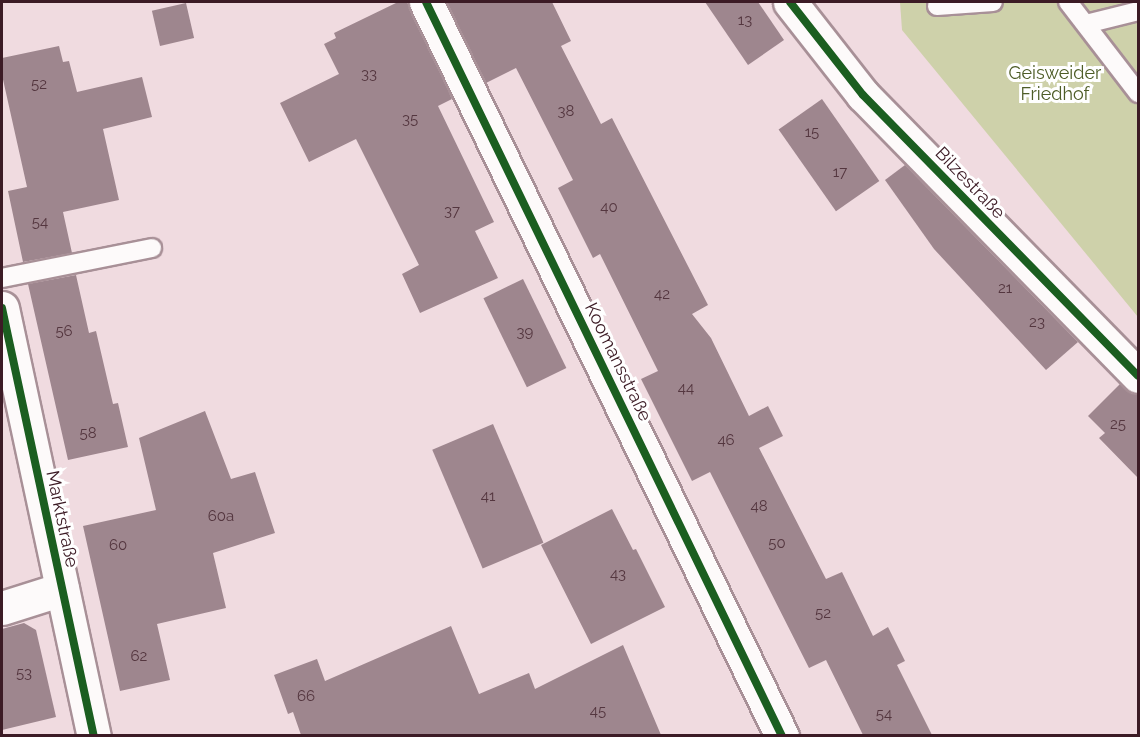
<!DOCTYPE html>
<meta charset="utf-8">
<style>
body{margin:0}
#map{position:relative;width:1140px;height:737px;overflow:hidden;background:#f0dbe0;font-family:Raleway,sans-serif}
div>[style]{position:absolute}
.green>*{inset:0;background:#ced1aa}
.building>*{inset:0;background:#9e868e;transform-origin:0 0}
.roads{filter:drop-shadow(2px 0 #a89097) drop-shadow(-2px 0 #a89097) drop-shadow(0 2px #a89097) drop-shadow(0 -2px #a89097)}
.lane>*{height:18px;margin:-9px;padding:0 9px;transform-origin:9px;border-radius:9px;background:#fdfafa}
.street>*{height:33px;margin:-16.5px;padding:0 16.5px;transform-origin:16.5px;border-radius:16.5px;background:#fdfafa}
.cycleway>*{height:8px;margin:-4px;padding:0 4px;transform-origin:4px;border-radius:4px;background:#1b5e20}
span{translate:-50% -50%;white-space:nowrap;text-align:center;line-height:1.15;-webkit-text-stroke:6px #fff;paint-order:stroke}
.number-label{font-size:15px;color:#54363f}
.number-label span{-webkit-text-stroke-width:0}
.park-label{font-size:18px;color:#4e5d27}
.street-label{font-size:18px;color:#3c1b25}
.frame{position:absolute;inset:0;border:3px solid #3c1b25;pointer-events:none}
</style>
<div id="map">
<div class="green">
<i style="clip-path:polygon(900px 2px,1138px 2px,1138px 317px,902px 30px)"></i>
</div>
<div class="building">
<i style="clip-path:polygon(398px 2px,407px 2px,452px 99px,438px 106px,494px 222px,475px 231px,498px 278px,420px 313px,402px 274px,419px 265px,356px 139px,309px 162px,280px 103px,339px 74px,324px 44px,336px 38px,334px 33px)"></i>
<i style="clip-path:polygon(447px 2px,552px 2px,571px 41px,561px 46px,601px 124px,612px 118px,708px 305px,692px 314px,711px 338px,749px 416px,768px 406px,783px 436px,759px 448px,826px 579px,842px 572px,873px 636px,888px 627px,905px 661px,897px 665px,932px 735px,863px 735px,826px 660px,809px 668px,710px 472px,692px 481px,641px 379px,658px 371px,600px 254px,593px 258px,558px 188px,573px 180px,516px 68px,486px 83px)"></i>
<i style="clip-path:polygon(705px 2px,758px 2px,784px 40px,748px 65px)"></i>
<i style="left:186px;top:3px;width:36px;height:35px;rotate:77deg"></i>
<i style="clip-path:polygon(59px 46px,63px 62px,69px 61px,77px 92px,142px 77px,152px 117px,103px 129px,119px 200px,63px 212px,72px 253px,23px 262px,8px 191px,27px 187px,2px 75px,2px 58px)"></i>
<i style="left:822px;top:99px;width:100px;height:53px;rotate:55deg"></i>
<i style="clip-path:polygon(905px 165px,1078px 342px,1046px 370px,934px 249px,885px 180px)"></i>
<i style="clip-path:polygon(76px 275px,89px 333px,96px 331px,113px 404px,118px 403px,128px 447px,68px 460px,28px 284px)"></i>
<i style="left:523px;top:279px;width:99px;height:44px;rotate:64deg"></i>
<i style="clip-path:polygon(1120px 384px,1132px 394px,1138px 394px,1138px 478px,1099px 438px,1105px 433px,1088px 416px)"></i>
<i style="clip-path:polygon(205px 411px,231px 479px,255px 472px,275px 533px,213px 553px,226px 608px,157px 624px,170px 680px,120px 691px,83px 526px,156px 510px,139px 438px)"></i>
<i style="left:493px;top:424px;width:129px;height:66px;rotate:67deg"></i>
<i style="clip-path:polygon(612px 509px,633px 550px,636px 549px,665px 607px,591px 644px,541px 545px)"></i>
<i style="clip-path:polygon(24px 623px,36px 630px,56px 717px,2px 730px,2px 629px)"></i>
<i style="clip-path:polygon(451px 626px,479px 694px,529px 673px,535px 689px,623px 645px,661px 735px,301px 735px,293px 712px,288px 714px,274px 675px,317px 659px,325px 681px)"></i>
</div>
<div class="roads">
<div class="lane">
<i style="left:1068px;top:2px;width:115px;rotate:52.4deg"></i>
<i style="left:937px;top:6px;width:56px;rotate:-4.1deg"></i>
<i style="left:1086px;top:24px;width:54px;rotate:-14deg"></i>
<i style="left:2px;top:278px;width:153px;rotate:-11.3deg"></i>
</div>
<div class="street">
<i style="left:426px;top:2px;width:816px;rotate:64.13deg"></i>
<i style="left:790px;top:2px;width:118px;rotate:51.9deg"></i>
<i style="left:863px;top:95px;width:393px;rotate:45.6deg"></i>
<i style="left:2px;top:308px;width:438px;rotate:77.9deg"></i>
<i style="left:2px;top:608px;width:63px;rotate:-17.6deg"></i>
</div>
</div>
<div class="cycleway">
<i style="left:426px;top:2px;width:816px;rotate:64.13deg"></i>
<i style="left:790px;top:2px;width:118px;rotate:51.9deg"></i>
<i style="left:863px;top:95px;width:393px;rotate:45.6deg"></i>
<i style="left:2px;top:308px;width:438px;rotate:77.9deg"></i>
</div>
<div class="number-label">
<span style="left:745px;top:21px">13</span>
<span style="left:369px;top:75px">33</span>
<span style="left:39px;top:85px">52</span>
<span style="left:566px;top:112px">38</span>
<span style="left:410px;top:120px">35</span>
<span style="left:812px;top:133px">15</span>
<span style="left:840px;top:173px">17</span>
<span style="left:609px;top:208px">40</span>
<span style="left:452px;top:212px">37</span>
<span style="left:40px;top:223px">54</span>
<span style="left:1005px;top:289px">21</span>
<span style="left:662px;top:295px">42</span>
<span style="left:1037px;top:323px">23</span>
<span style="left:64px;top:332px">56</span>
<span style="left:525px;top:333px">39</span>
<span style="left:686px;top:389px">44</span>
<span style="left:1118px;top:425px">25</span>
<span style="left:88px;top:434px">58</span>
<span style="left:726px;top:441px">46</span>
<span style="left:488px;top:497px">41</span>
<span style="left:759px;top:507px">48</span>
<span style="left:221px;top:517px">60a</span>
<span style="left:777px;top:544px">50</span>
<span style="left:118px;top:546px">60</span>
<span style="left:618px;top:575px">43</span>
<span style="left:823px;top:614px">52</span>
<span style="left:139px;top:657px">62</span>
<span style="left:24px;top:674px">53</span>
<span style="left:306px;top:697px">66</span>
<span style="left:598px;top:712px">45</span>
<span style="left:884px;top:715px">54</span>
</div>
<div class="park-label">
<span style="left:1055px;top:84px">Geisweider<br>Friedhof</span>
</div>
<div class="street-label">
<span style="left:970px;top:183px;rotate:46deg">Bilzestraße</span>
<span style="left:618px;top:362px;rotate:64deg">Koomansstraße</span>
<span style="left:62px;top:519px;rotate:78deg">Marktstraße</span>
</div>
<div class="frame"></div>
</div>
